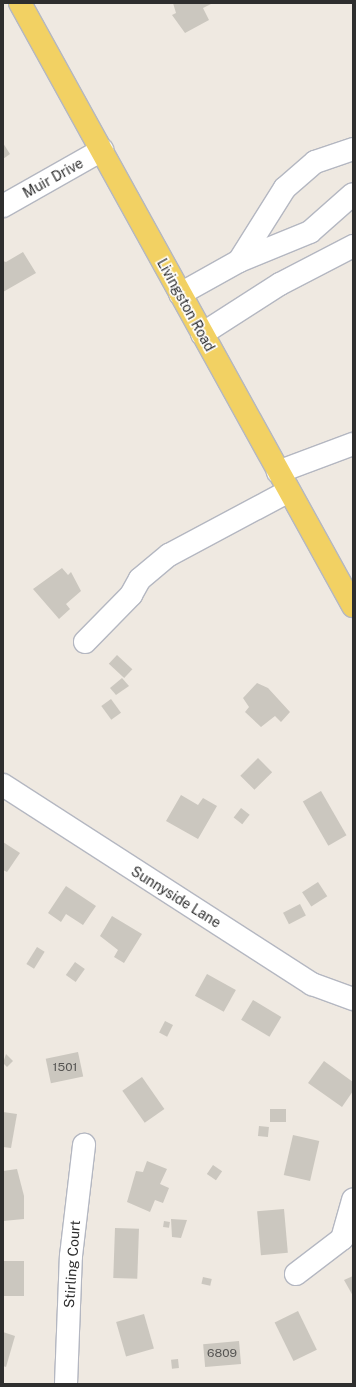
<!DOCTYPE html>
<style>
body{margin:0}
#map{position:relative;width:356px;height:1387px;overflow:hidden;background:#efe9e1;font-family:"Public Sans",sans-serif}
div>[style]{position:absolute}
.building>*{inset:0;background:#cbc7bf;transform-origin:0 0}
.roads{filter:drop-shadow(1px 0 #b4b7c1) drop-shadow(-1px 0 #b4b7c1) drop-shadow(0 1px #b4b7c1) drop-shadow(0 -1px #b4b7c1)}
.minor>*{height:22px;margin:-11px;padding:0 11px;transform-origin:11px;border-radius:11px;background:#fff}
.major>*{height:22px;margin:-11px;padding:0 11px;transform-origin:11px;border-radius:11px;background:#f2d163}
span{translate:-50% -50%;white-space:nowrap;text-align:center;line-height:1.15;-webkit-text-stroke:3.5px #fff;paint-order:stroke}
.number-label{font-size:12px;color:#555452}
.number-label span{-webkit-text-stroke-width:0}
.street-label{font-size:14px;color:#2e2e2e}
.frame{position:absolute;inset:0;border:4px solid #2e2e2e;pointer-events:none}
</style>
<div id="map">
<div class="building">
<i style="clip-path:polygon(213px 3px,203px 8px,209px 20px,185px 33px,172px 15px,176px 13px,173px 3px)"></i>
<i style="clip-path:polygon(3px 143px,10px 154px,3px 159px)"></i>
<i style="clip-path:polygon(23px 252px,36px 273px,3px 292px,3px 261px,6px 262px)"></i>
<i style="clip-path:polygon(62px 568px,68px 575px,71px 572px,81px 591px,66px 604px,70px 609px,59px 619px,33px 589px)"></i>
<i style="left:117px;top:655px;width:21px;height:12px;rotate:43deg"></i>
<i style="clip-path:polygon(122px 678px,129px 686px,116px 695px,110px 688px)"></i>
<i style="clip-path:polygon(257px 683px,268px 688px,290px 712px,281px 722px,275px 716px,261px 727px,245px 712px,249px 707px,243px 698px)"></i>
<i style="left:111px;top:699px;width:17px;height:12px;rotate:54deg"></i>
<i style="left:258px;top:758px;width:20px;height:25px;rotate:45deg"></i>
<i style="left:321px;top:791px;width:51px;height:21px;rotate:60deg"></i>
<i style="clip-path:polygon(181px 795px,198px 805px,203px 798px,217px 806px,198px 839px,166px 821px)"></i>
<i style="left:241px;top:808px;width:11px;height:12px;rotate:38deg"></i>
<i style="clip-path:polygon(3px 842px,20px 853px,7px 872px,3px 870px)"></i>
<i style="left:318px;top:882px;width:17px;height:19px;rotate:57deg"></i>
<i style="clip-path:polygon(66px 886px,96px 906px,83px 925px,66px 914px,61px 922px,48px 913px)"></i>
<i style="left:300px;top:904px;width:13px;height:19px;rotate:63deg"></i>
<i style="clip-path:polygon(112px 916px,142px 934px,124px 963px,114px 957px,118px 950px,100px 936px)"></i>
<i style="left:37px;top:947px;width:9px;height:20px;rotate:32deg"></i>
<i style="left:75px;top:962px;width:12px;height:16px;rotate:35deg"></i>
<i style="left:207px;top:974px;width:33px;height:25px;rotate:29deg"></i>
<i style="left:253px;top:1000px;width:33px;height:23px;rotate:31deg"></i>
<i style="left:165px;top:1021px;width:9px;height:13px;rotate:27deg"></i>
<i style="left:78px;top:1052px;width:25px;height:33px;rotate:78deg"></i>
<i style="clip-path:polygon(6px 1054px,13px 1061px,7px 1067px,3px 1063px)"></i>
<i style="clip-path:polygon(324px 1061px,353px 1082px,353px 1091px,342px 1107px,308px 1083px)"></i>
<i style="left:142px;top:1077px;width:39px;height:24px;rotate:55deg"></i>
<i style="left:270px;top:1109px;width:16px;height:13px"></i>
<i style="clip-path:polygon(3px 1112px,17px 1114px,11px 1148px,3px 1147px)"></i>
<i style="left:259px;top:1126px;width:10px;height:10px;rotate:6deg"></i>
<i style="left:293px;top:1135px;width:27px;height:41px;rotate:13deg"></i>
<i style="clip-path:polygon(147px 1161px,167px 1169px,160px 1184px,169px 1188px,163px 1203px,155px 1200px,150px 1212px,127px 1202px,136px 1171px,143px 1172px)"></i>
<i style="left:213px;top:1165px;width:11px;height:11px;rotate:34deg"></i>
<i style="clip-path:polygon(17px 1169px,24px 1196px,24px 1219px,3px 1221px,3px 1171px)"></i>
<i style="left:284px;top:1209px;width:44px;height:27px;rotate:85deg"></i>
<i style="clip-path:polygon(171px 1219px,187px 1220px,181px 1238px,172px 1237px)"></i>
<i style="left:164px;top:1221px;width:6px;height:6px;rotate:9deg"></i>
<i style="left:115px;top:1228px;width:24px;height:50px;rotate:2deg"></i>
<i style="left:3px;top:1261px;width:21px;height:35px"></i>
<i style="clip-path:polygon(353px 1276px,353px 1296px,344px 1280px)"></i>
<i style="left:203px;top:1277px;width:9px;height:7px;rotate:13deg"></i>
<i style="left:298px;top:1311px;width:43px;height:26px;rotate:64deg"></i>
<i style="left:144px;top:1314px;width:36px;height:29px;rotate:74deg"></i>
<i style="clip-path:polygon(3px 1332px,15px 1336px,6px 1367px,3px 1366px)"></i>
<i style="left:239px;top:1341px;width:23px;height:36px;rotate:85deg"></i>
<i style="left:178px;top:1359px;width:9px;height:7px;rotate:84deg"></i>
</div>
<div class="roads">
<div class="minor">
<i style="left:3px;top:206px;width:114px;rotate:-29.5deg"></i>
<i style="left:239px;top:261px;width:86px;rotate:-57.8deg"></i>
<i style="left:285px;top:188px;width:40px;rotate:-41deg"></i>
<i style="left:315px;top:162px;width:40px;rotate:-18.9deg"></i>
<i style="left:180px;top:294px;width:68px;rotate:-29.2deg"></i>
<i style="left:239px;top:261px;width:77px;rotate:-22.2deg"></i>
<i style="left:310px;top:232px;width:57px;rotate:-41.5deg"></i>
<i style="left:202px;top:334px;width:93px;rotate:-32.7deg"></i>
<i style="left:280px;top:284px;width:82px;rotate:-27.5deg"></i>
<i style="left:278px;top:472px;width:80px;rotate:-20.5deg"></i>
<i style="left:85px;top:642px;width:66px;rotate:-45.6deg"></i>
<i style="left:131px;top:595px;width:18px;rotate:-61deg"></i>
<i style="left:140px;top:579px;width:38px;rotate:-40deg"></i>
<i style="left:169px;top:555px;width:136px;rotate:-28.1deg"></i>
<i style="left:3px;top:785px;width:368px;rotate:32.8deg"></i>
<i style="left:312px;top:984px;width:44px;rotate:20.1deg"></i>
<i style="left:296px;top:1274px;width:58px;rotate:-37.3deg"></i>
<i style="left:342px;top:1239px;width:41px;rotate:-74.2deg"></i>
<i style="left:66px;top:1384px;width:128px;rotate:-87.8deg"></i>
<i style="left:71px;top:1256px;width:112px;rotate:-83.3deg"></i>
</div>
<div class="major">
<i style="left:20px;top:3px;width:689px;rotate:61.09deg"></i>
</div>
</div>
<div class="number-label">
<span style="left:65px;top:1068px">1501</span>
<span style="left:222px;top:1354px">6809</span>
</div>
<div class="street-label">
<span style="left:53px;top:178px;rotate:-29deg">Muir Drive</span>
<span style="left:186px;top:305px;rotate:61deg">Livingston Road</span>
<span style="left:176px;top:897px;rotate:32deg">Sunnyside Lane</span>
<span style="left:72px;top:1264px;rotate:-86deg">Stirling Court</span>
</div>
<div class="frame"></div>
</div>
